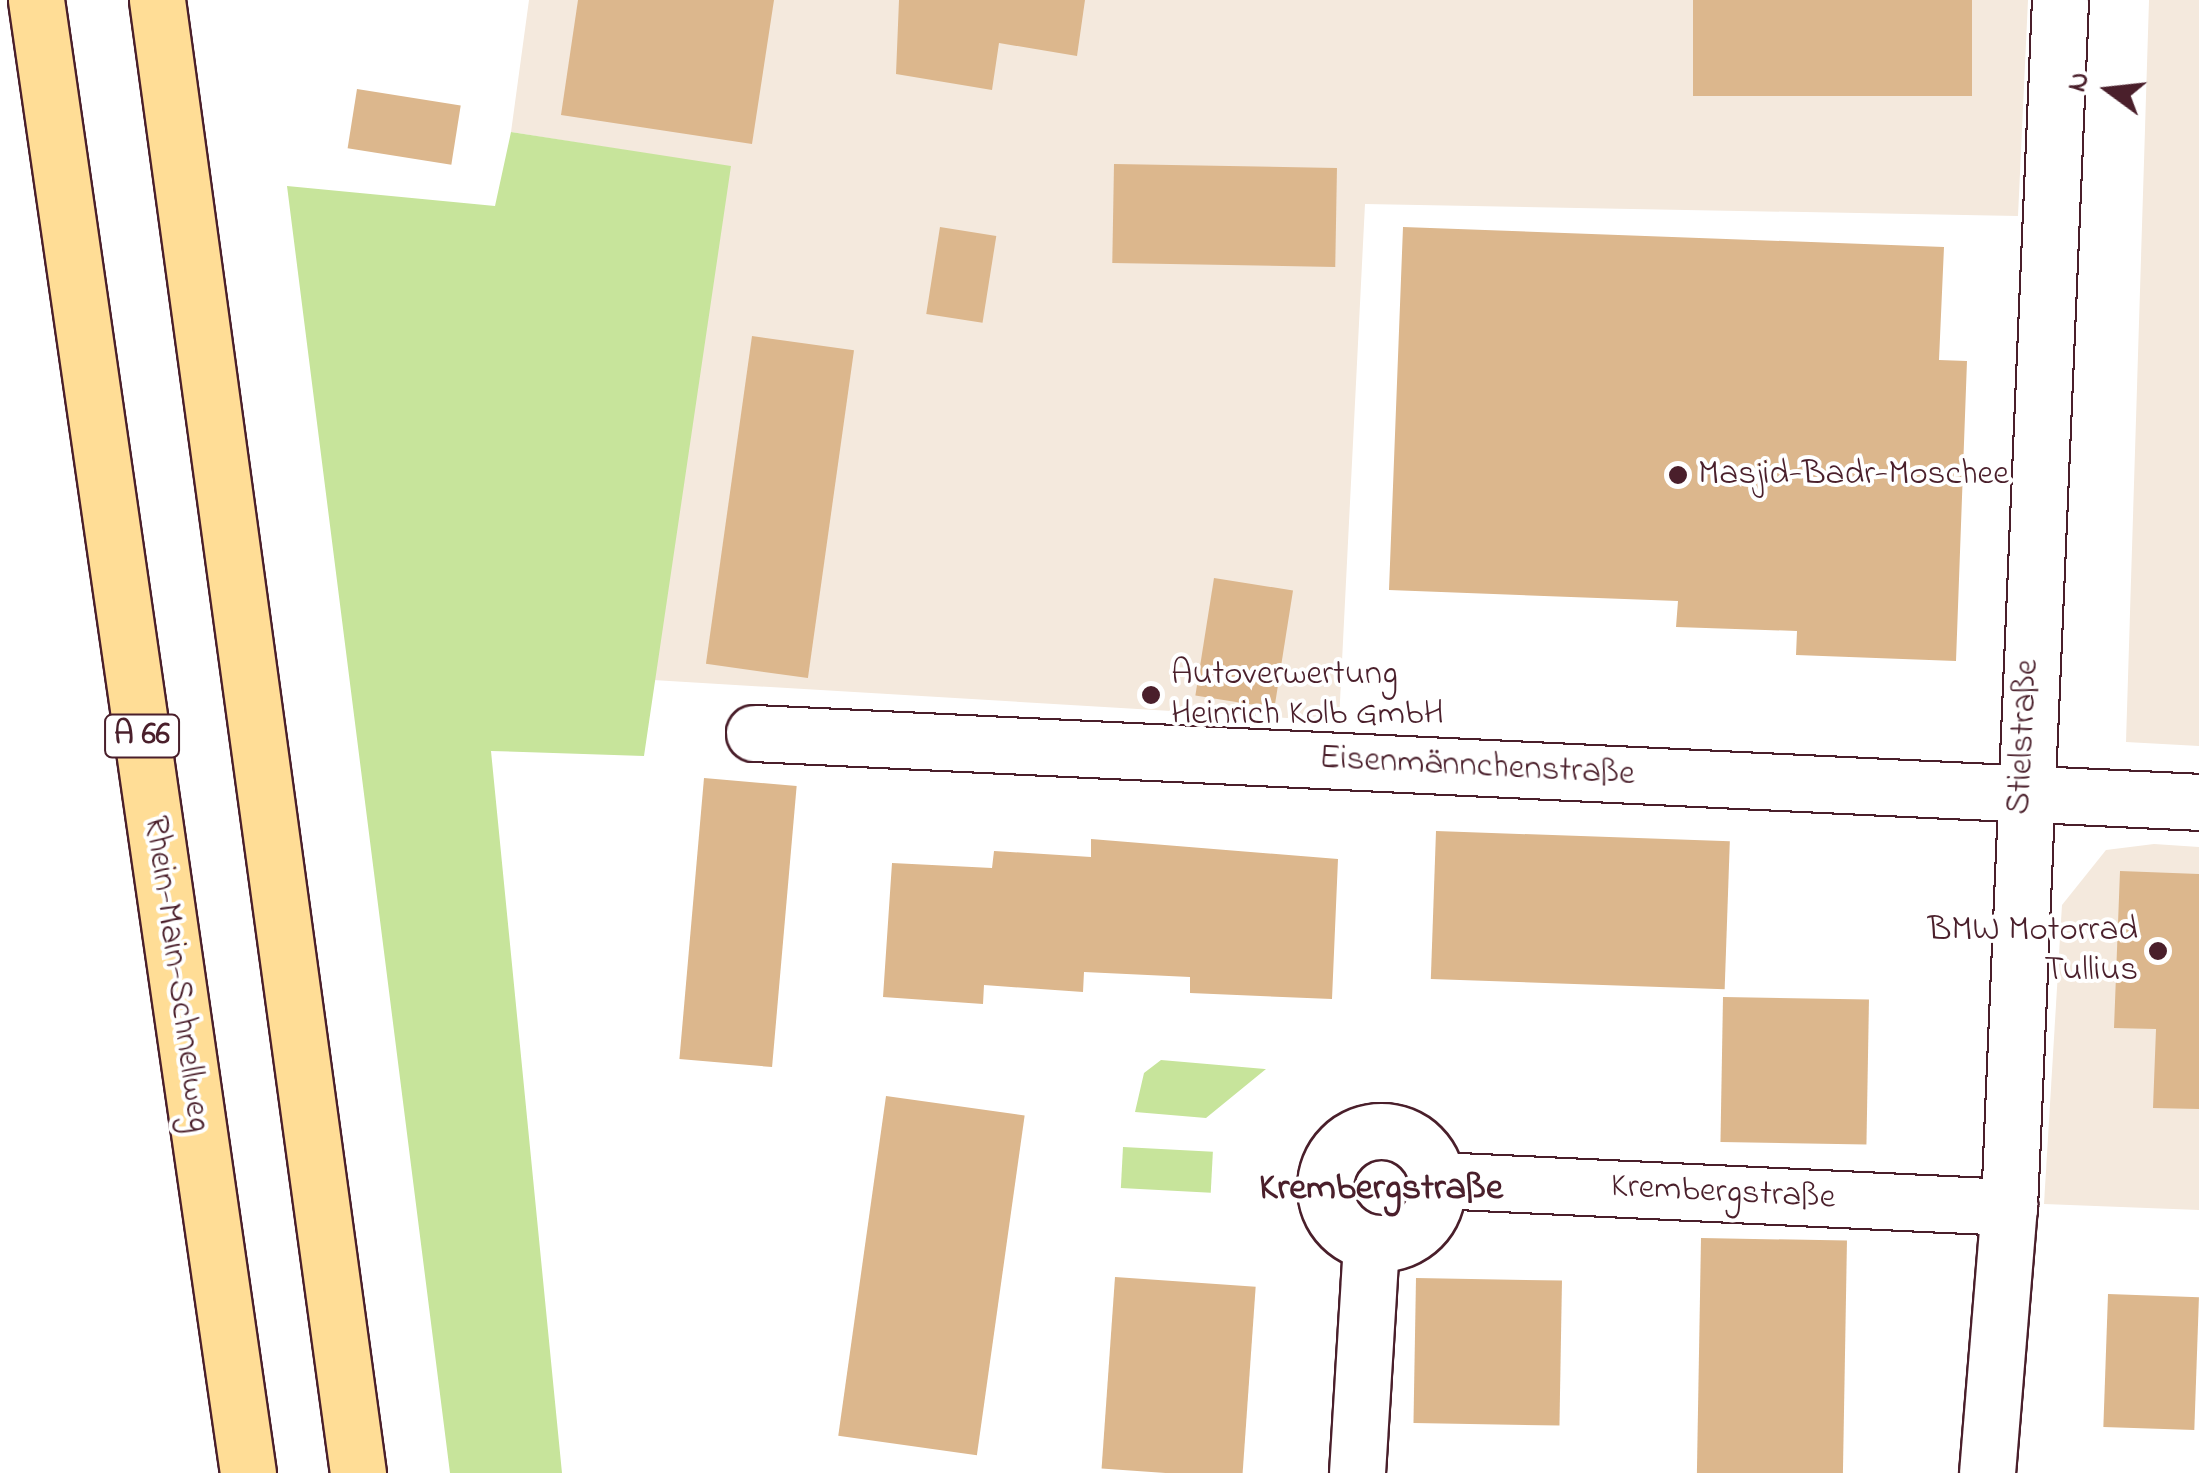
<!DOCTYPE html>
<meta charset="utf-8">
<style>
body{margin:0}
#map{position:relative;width:2199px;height:1473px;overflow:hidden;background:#fff;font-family:"Indie Flower",sans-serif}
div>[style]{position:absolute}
.built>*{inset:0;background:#f4e9dd}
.green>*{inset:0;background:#c7e49b;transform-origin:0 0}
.building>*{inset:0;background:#dcb78d;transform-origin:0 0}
.roads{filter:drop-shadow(2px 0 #4a1f2b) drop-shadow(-2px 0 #4a1f2b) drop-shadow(0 2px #4a1f2b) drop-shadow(0 -2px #4a1f2b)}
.minor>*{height:55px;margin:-27.5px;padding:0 27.5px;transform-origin:27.5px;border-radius:27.5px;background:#fff}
.minor>.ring{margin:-27.5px;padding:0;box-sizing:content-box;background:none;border:55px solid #fff;border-radius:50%}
.tertiary>*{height:55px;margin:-27.5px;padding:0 27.5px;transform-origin:27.5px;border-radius:27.5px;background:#fff}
.motorway>*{height:55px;margin:-27.5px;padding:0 27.5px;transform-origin:27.5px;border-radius:27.5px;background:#ffdd96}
.dots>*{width:28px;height:28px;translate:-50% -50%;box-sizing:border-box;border:5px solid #fff;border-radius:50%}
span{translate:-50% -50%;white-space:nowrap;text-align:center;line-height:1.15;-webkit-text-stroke:8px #fff;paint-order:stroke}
.shield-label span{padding:2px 8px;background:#fff;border:2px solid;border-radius:8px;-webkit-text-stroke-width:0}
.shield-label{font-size:32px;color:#4a1f2b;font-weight:700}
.poi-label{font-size:35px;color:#4a1f2b}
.left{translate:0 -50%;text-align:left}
.right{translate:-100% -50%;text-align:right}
.street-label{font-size:35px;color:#4a1f2b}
.neighbourhood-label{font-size:38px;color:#4a1f2b;font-weight:700}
.north{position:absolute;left:2059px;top:40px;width:100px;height:100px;-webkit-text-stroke:8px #fff;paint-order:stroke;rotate:285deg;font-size:28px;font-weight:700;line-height:40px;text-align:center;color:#4a1f2b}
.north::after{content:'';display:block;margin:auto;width:35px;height:45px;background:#4a1f2b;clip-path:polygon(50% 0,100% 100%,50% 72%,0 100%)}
</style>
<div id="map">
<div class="built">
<i style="clip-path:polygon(529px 0,2028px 0,2018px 216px,1365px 204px,1339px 721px,653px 680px,730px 167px,511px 132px)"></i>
<i style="clip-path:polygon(2149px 0,2199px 0,2199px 746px,2126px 742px)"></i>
<i style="clip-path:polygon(2154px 844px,2199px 847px,2199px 1210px,2044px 1204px,2062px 905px,2106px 850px)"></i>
</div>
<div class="green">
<i style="clip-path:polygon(511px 132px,731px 166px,644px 756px,491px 751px,562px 1473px,450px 1473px,287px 186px,495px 206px)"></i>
<i style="clip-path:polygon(1161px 1060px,1265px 1069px,1266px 1069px,1206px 1118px,1135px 1112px,1144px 1073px)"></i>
<i style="left:1123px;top:1147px;width:90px;height:41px;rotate:3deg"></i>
</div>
<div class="building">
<i style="clip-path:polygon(578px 0,774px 0,752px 144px,561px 115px)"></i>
<i style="clip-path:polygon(899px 0,1085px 0,1077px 56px,999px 43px,992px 90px,896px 74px)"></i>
<i style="left:1693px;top:0;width:279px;height:96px"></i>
<i style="left:357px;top:89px;width:105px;height:60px;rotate:9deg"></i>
<i style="left:1114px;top:164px;width:223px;height:99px;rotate:1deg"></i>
<i style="left:940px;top:227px;width:57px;height:88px;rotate:9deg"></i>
<i style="clip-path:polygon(1403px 227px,1944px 247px,1939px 360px,1967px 361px,1956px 661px,1796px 655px,1797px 631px,1676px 627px,1678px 601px,1389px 590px)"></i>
<i style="left:752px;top:336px;width:103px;height:331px;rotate:8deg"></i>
<i style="left:1214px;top:578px;width:80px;height:119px;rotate:9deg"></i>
<i style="left:704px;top:778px;width:93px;height:282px;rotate:5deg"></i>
<i style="left:1436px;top:831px;width:294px;height:148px;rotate:2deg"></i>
<i style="clip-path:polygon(1091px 839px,1338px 859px,1332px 999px,1190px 993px,1190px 977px,1084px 972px,1083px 992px,984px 985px,983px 1004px,883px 997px,892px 863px,992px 868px,994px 851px,1091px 857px)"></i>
<i style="clip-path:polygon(2120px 871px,2199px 874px,2199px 1109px,2153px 1108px,2156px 1029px,2114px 1028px)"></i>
<i style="left:1723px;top:997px;width:146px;height:145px;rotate:1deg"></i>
<i style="left:886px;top:1096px;width:140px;height:343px;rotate:8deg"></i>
<i style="left:1701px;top:1238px;width:146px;height:235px;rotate:1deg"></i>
<i style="left:1115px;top:1277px;width:141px;height:192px;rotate:4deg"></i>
<i style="left:1416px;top:1278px;width:146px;height:145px;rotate:1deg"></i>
<i style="left:2108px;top:1294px;width:91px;height:133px;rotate:2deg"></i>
</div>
<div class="roads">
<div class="minor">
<i style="left:754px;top:733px;width:1447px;rotate:2.73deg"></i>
<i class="ring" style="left:1325px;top:1131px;width:57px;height:57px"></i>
<i style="left:1437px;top:1180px;width:573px;rotate:2.7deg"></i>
<i style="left:1357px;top:1473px;width:229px;rotate:-86.5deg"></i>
</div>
<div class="tertiary">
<i style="left:1987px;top:1473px;width:267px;rotate:-85.3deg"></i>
<i style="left:2009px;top:1207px;width:1208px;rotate:-87.58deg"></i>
</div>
<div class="motorway">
<i style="left:36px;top:0;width:1488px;rotate:81.81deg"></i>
<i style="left:157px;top:0;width:1487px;rotate:82.23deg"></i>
</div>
</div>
<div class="dots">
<i style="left:1678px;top:475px;background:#4a1f2b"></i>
<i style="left:1151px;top:695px;background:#4a1f2b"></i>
<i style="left:2158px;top:951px;background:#4a1f2b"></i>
</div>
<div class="shield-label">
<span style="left:142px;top:736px">A 66</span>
</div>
<div class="poi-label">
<span class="left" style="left:1698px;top:475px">Masjid-Badr-Moschee</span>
<span class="left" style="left:1171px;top:695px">Autoverwertung<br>Heinrich Kolb GmbH</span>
<span class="right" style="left:2138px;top:951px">BMW Motorrad<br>Tullius</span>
</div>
<div class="street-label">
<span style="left:2024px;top:737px;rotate:-87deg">Stielstraße</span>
<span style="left:1477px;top:767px;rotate:3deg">Eisenmännchenstraße</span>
<span style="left:176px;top:974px;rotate:82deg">Rhein-Main-Schnellweg</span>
<span style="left:1723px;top:1193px;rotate:3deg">Krembergstraße</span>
</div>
<div class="neighbourhood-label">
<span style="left:1381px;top:1190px">Krembergstraße</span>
</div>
<div class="north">N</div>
</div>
